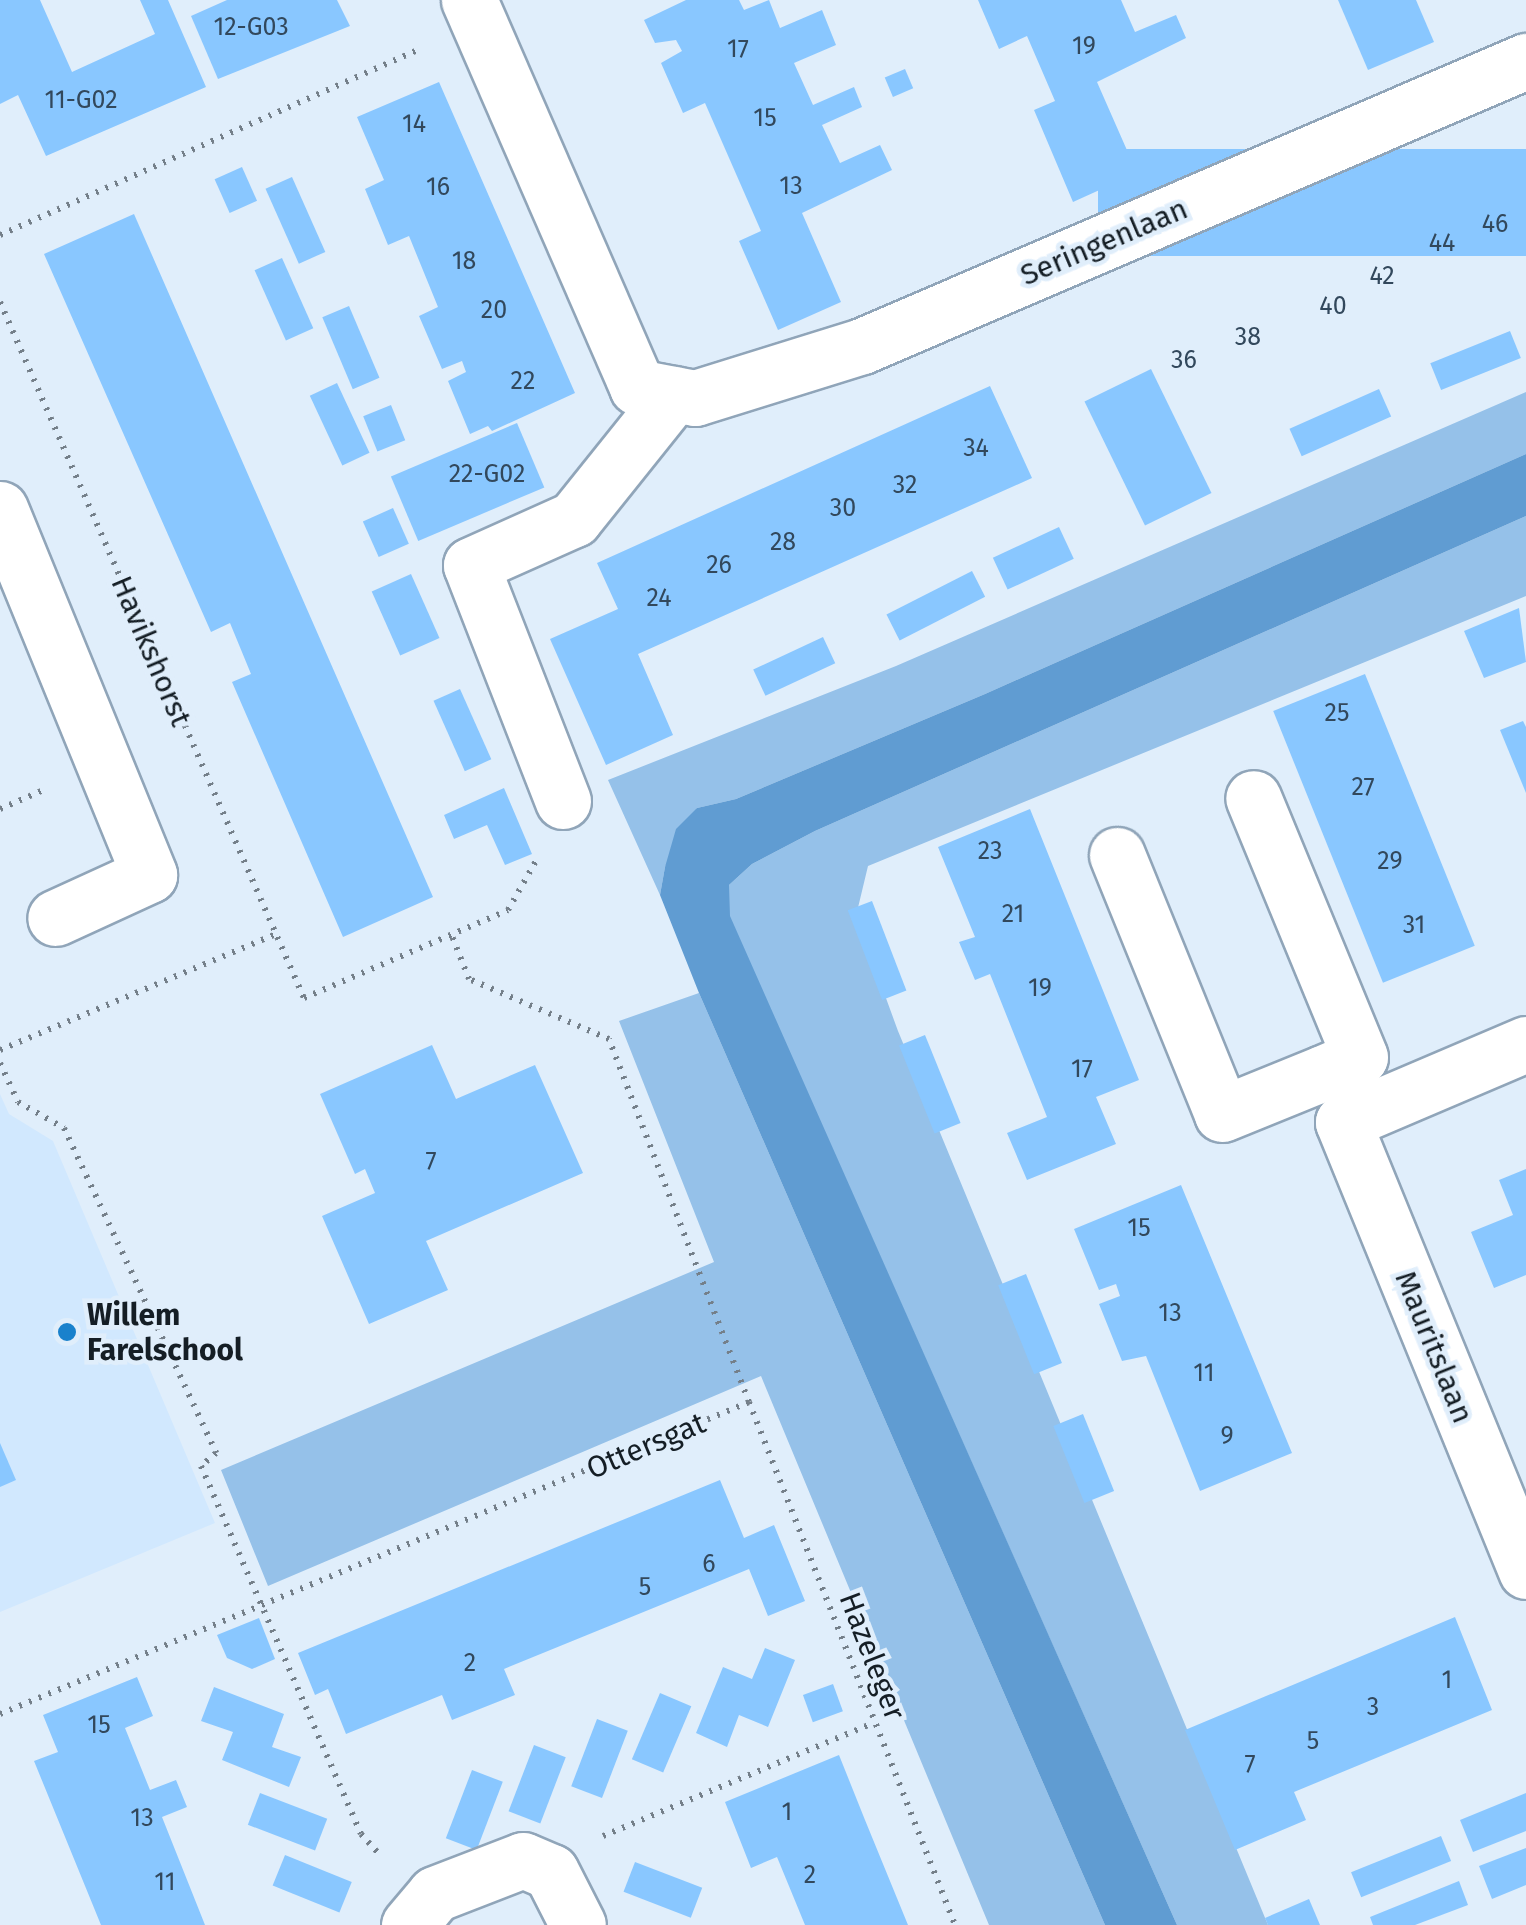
<!DOCTYPE html>
<style>
body{margin:0}
#map{position:relative;width:1526px;height:1925px;overflow:hidden;background:#e0eefb;font-family:"Fira Sans",sans-serif}
div>[style]{position:absolute}
.built>*{inset:0;background:#d1e8fe}
.green>*{inset:0;background:#95c1e9}
.water>*{inset:0;background:#609cd2}
.building>*{inset:0;background:#89c7ff;transform-origin:0 0}
.path>*{height:6px;margin-top:-3px;transform-origin:0;background:repeating-linear-gradient(90deg,#747f89 0 2.5px,transparent 0 10.5px)}
.roads{filter:drop-shadow(2px 0 #90a5b9) drop-shadow(-2px 0 #90a5b9) drop-shadow(0 2px #90a5b9) drop-shadow(0 -2px #90a5b9)}
.minor>*{height:55px;margin:-27.5px;padding:0 27.5px;transform-origin:27.5px;border-radius:27.5px;background:#fff}
.dots>*{width:28px;height:28px;translate:-50% -50%;box-sizing:border-box;border:5px solid #e0eefb;border-radius:50%}
span{translate:-50% -50%;white-space:nowrap;text-align:center;line-height:1.15;-webkit-text-stroke:9px #e0eefb;paint-order:stroke}
.number-label{font-size:25px;color:#32485c}
.number-label span{-webkit-text-stroke-width:0}
.street-label{font-size:30px;color:#151e25}
.poi-label{font-size:30px;color:#151e25;font-weight:700}
.left{translate:0 -50%;text-align:left}
</style>
<div id="map">
<div class="built">
<i style="clip-path:polygon(0 1094px,9px 1114px,53px 1141px,215px 1523px,0 1612px)"></i>
</div>
<div class="green">
<i style="clip-path:polygon(1526px 392px,1526px 454px,985px 694px,736px 799px,697px 808px,665px 867px,660px 895px,608px 780px,896px 666px)"></i>
<i style="clip-path:polygon(1526px 516px,1526px 596px,868px 866px,856px 916px,898px 1031px,1268px 1925px,1177px 1925px,729px 916px,729px 885px,752px 864px,815px 831px)"></i>
<i style="clip-path:polygon(699px 993px,1105px 1925px,989px 1925px,761px 1376px,268px 1586px,221px 1470px,714px 1262px,619px 1021px)"></i>
</div>
<div class="water">
<i style="clip-path:polygon(1526px 454px,1526px 516px,815px 831px,752px 864px,729px 885px,730px 916px,1177px 1925px,1105px 1925px,699px 993px,660px 895px,665px 867px,676px 829px,697px 808px,736px 799px,985px 694px)"></i>
</div>
<div class="building">
<i style="clip-path:polygon(0 0,40px 0,72px 72px,155px 34px,140px 0,168px 0,206px 87px,46px 156px,18px 95px,0 104px)"></i>
<i style="clip-path:polygon(227px 0,337px 0,350px 26px,218px 79px,191px 16px)"></i>
<i style="clip-path:polygon(686px 0,739px 0,744px 10px,769px 0,780px 28px,822px 10px,836px 45px,794px 63px,813px 105px,854px 87px,862px 107px,822px 125px,840px 163px,880px 145px,892px 170px,802px 213px,841px 302px,778px 330px,739px 241px,761px 231px,705px 103px,683px 113px,661px 63px,682px 51px,676px 40px,655px 43px,644px 20px)"></i>
<i style="clip-path:polygon(978px 0,1121px 0,1135px 32px,1176px 15px,1186px 38px,1097px 82px,1137px 173px,1073px 202px,1034px 110px,1055px 101px,1027px 36px,999px 49px)"></i>
<i style="clip-path:polygon(1338px 0,1416px 0,1434px 42px,1368px 70px)"></i>
<i style="left:905px;top:69px;width:21px;height:22px;rotate:67deg"></i>
<i style="clip-path:polygon(439px 82px,575px 393px,492px 431px,488px 426px,470px 434px,448px 381px,466px 372px,462px 361px,442px 369px,419px 316px,438px 307px,409px 236px,388px 245px,365px 189px,384px 180px,357px 117px)"></i>
<i style="left:1526px;top:149px;width:107px;height:428px;rotate:90deg"></i>
<i style="left:242px;top:167px;width:37px;height:30px;rotate:66deg"></i>
<i style="left:292px;top:177px;width:82px;height:29px;rotate:66deg"></i>
<i style="clip-path:polygon(134px 214px,433px 897px,343px 937px,232px 682px,251px 674px,230px 623px,211px 632px,44px 254px)"></i>
<i style="left:282px;top:258px;width:77px;height:30px;rotate:66deg"></i>
<i style="left:349px;top:306px;width:78px;height:29px;rotate:67deg"></i>
<i style="left:1510px;top:331px;width:29px;height:86px;rotate:68deg"></i>
<i style="left:1151px;top:369px;width:138px;height:74px;rotate:64deg"></i>
<i style="left:337px;top:383px;width:77px;height:30px;rotate:65deg"></i>
<i style="clip-path:polygon(990px 386px,1032px 478px,638px 654px,673px 735px,606px 765px,550px 639px,618px 609px,597px 563px)"></i>
<i style="left:1379px;top:389px;width:30px;height:98px;rotate:66deg"></i>
<i style="left:391px;top:405px;width:38px;height:30px;rotate:68deg"></i>
<i style="left:517px;top:423px;width:70px;height:137px;rotate:67deg"></i>
<i style="left:393px;top:508px;width:39px;height:33px;rotate:66deg"></i>
<i style="left:1059px;top:527px;width:35px;height:73px;rotate:65deg"></i>
<i style="left:972px;top:571px;width:29px;height:96px;rotate:63deg"></i>
<i style="left:411px;top:574px;width:70px;height:43px;rotate:66deg"></i>
<i style="clip-path:polygon(1519px 608px,1526px 662px,1484px 678px,1464px 631px)"></i>
<i style="left:823px;top:637px;width:29px;height:77px;rotate:65deg"></i>
<i style="left:1365px;top:674px;width:293px;height:99px;rotate:68deg"></i>
<i style="left:460px;top:689px;width:77px;height:29px;rotate:66deg"></i>
<i style="clip-path:polygon(1523px 721px,1526px 727px,1526px 793px,1500px 730px)"></i>
<i style="clip-path:polygon(504px 788px,532px 854px,505px 865px,487px 825px,454px 839px,444px 815px)"></i>
<i style="clip-path:polygon(1030px 809px,1139px 1080px,1096px 1097px,1116px 1144px,1027px 1180px,1007px 1133px,1047px 1117px,990px 974px,975px 980px,959px 942px,975px 937px,938px 847px)"></i>
<i style="left:872px;top:901px;width:96px;height:26px;rotate:69deg"></i>
<i style="left:925px;top:1035px;width:95px;height:28px;rotate:68deg"></i>
<i style="clip-path:polygon(432px 1045px,456px 1099px,535px 1065px,583px 1173px,426px 1241px,448px 1290px,369px 1324px,322px 1216px,375px 1193px,365px 1169px,355px 1174px,320px 1094px)"></i>
<i style="clip-path:polygon(1526px 1169px,1526px 1275px,1494px 1288px,1471px 1232px,1513px 1215px,1499px 1180px)"></i>
<i style="clip-path:polygon(1181px 1185px,1292px 1453px,1200px 1491px,1146px 1356px,1122px 1361px,1099px 1304px,1120px 1296px,1116px 1284px,1099px 1290px,1074px 1229px)"></i>
<i style="left:1026px;top:1274px;width:96px;height:30px;rotate:68deg"></i>
<i style="left:1083px;top:1414px;width:83px;height:32px;rotate:68deg"></i>
<i style="clip-path:polygon(0 1443px,16px 1480px,0 1487px)"></i>
<i style="clip-path:polygon(720px 1480px,744px 1538px,774px 1525px,805px 1601px,768px 1616px,749px 1569px,504px 1669px,515px 1695px,452px 1720px,442px 1695px,346px 1734px,328px 1689px,315px 1695px,298px 1653px)"></i>
<i style="clip-path:polygon(1455px 1617px,1492px 1710px,1294px 1792px,1306px 1820px,1235px 1850px,1185px 1730px)"></i>
<i style="clip-path:polygon(259px 1618px,275px 1659px,252px 1669px,227px 1658px,217px 1635px)"></i>
<i style="clip-path:polygon(765px 1648px,795px 1660px,768px 1727px,739px 1715px,727px 1747px,696px 1733px,723px 1667px,752px 1679px)"></i>
<i style="clip-path:polygon(137px 1677px,153px 1716px,125px 1728px,150px 1790px,176px 1780px,187px 1807px,162px 1817px,205px 1925px,101px 1925px,34px 1761px,58px 1752px,43px 1715px)"></i>
<i style="left:833px;top:1684px;width:29px;height:32px;rotate:70deg"></i>
<i style="clip-path:polygon(214px 1687px,284px 1714px,272px 1747px,301px 1757px,289px 1787px,222px 1760px,233px 1732px,201px 1721px)"></i>
<i style="left:660px;top:1693px;width:34px;height:72px;rotate:23deg"></i>
<i style="left:597px;top:1719px;width:33px;height:72px;rotate:21deg"></i>
<i style="left:534px;top:1745px;width:34px;height:71px;rotate:21deg"></i>
<i style="clip-path:polygon(839px 1755px,865px 1820px,908px 1925px,805px 1925px,777px 1857px,751px 1868px,725px 1802px)"></i>
<i style="left:472px;top:1770px;width:33px;height:73px;rotate:21deg"></i>
<i style="left:260px;top:1793px;width:72px;height:34px;rotate:21deg"></i>
<i style="clip-path:polygon(1526px 1793px,1526px 1831px,1473px 1852px,1460px 1820px)"></i>
<i style="left:1441px;top:1836px;width:27px;height:97px;rotate:68deg"></i>
<i style="clip-path:polygon(1526px 1848px,1526px 1885px,1492px 1899px,1479px 1866px)"></i>
<i style="left:285px;top:1855px;width:72px;height:33px;rotate:22deg"></i>
<i style="left:635px;top:1862px;width:72px;height:32px;rotate:21deg"></i>
<i style="clip-path:polygon(1459px 1881px,1468px 1905px,1415px 1925px,1373px 1925px,1370px 1917px)"></i>
<i style="clip-path:polygon(1309px 1899px,1320px 1925px,1268px 1925px,1265px 1918px)"></i>
</div>
<div class="path">
<i style="left:0;top:235px;width:455px;rotate:-23.9deg"></i>
<i style="left:0;top:302px;width:759px;rotate:66.41deg"></i>
<i style="left:304px;top:998px;width:222px;rotate:-23.3deg"></i>
<i style="left:508px;top:910px;width:56px;rotate:-60.3deg"></i>
<i style="left:0;top:809px;width:45px;rotate:-23.7deg"></i>
<i style="left:0;top:1050px;width:297px;rotate:-22.8deg"></i>
<i style="left:0;top:1063px;width:43px;rotate:65.2deg"></i>
<i style="left:18px;top:1102px;width:53px;rotate:29.5deg"></i>
<i style="left:64px;top:1128px;width:359px;rotate:64.9deg"></i>
<i style="left:216px;top:1453px;width:20px;rotate:139deg"></i>
<i style="left:201px;top:1466px;width:401px;rotate:66.5deg"></i>
<i style="left:361px;top:1834px;width:27px;rotate:48deg"></i>
<i style="left:749px;top:1402px;width:562px;rotate:68.5deg"></i>
<i style="left:0;top:1714px;width:811px;rotate:-22.61deg"></i>
<i style="left:749px;top:1402px;width:389px;rotate:-111.1deg"></i>
<i style="left:609px;top:1039px;width:152px;rotate:-156.8deg"></i>
<i style="left:469px;top:979px;width:46px;rotate:-111.6deg"></i>
<i style="left:603px;top:1836px;width:293px;rotate:-22.7deg"></i>
</div>
<div class="roads">
<div class="minor">
<i style="left:469px;top:0;width:422px;rotate:66.5deg"></i>
<i style="left:637px;top:387px;width:59px;rotate:10.7deg"></i>
<i style="left:695px;top:398px;width:175px;rotate:-17.3deg"></i>
<i style="left:862px;top:346px;width:723px;rotate:-23.23deg"></i>
<i style="left:0;top:509px;width:395px;rotate:67.8deg"></i>
<i style="left:149px;top:875px;width:103px;rotate:155.4deg"></i>
<i style="left:563px;top:801px;width:253px;rotate:-111.3deg"></i>
<i style="left:471px;top:565px;width:113px;rotate:-24.1deg"></i>
<i style="left:574px;top:519px;width:160px;rotate:-51.3deg"></i>
<i style="left:1117px;top:855px;width:279px;rotate:67.9deg"></i>
<i style="left:1222px;top:1114px;width:109px;rotate:-22.1deg"></i>
<i style="left:1323px;top:1073px;width:40px;rotate:-23.4deg"></i>
<i style="left:1360px;top:1057px;width:280px;rotate:-112.4deg"></i>
<i style="left:1526px;top:1044px;width:199px;rotate:156.9deg"></i>
<i style="left:1343px;top:1122px;width:485px;rotate:67.8deg"></i>
<i style="left:409px;top:1925px;width:40px;rotate:-50deg"></i>
<i style="left:435px;top:1894px;width:94px;rotate:-21.1deg"></i>
<i style="left:523px;top:1860px;width:30px;rotate:23deg"></i>
<i style="left:551px;top:1872px;width:59px;rotate:63deg"></i>
</div>
</div>
<div class="dots">
<i style="left:67px;top:1332px;background:#1981cc"></i>
</div>
<div class="number-label">
<span style="left:251px;top:27px">12-G03</span>
<span style="left:1084px;top:46px">19</span>
<span style="left:738px;top:49px">17</span>
<span style="left:81px;top:100px">11-G02</span>
<span style="left:765px;top:118px">15</span>
<span style="left:414px;top:124px">14</span>
<span style="left:791px;top:186px">13</span>
<span style="left:438px;top:187px">16</span>
<span style="left:1495px;top:224px">46</span>
<span style="left:1442px;top:243px">44</span>
<span style="left:464px;top:261px">18</span>
<span style="left:1382px;top:276px">42</span>
<span style="left:1333px;top:306px">40</span>
<span style="left:494px;top:310px">20</span>
<span style="left:1248px;top:337px">38</span>
<span style="left:1184px;top:360px">36</span>
<span style="left:523px;top:381px">22</span>
<span style="left:976px;top:448px">34</span>
<span style="left:487px;top:474px">22-G02</span>
<span style="left:905px;top:485px">32</span>
<span style="left:843px;top:508px">30</span>
<span style="left:783px;top:542px">28</span>
<span style="left:719px;top:565px">26</span>
<span style="left:659px;top:598px">24</span>
<span style="left:1337px;top:713px">25</span>
<span style="left:1363px;top:787px">27</span>
<span style="left:990px;top:851px">23</span>
<span style="left:1390px;top:861px">29</span>
<span style="left:1013px;top:914px">21</span>
<span style="left:1414px;top:925px">31</span>
<span style="left:1040px;top:988px">19</span>
<span style="left:1082px;top:1069px">17</span>
<span style="left:431px;top:1161px">7</span>
<span style="left:1139px;top:1228px">15</span>
<span style="left:1170px;top:1313px">13</span>
<span style="left:1204px;top:1373px">11</span>
<span style="left:1227px;top:1436px">9</span>
<span style="left:709px;top:1564px">6</span>
<span style="left:645px;top:1587px">5</span>
<span style="left:470px;top:1663px">2</span>
<span style="left:1447px;top:1680px">1</span>
<span style="left:1373px;top:1707px">3</span>
<span style="left:99px;top:1725px">15</span>
<span style="left:1313px;top:1741px">5</span>
<span style="left:1250px;top:1764px">7</span>
<span style="left:787px;top:1812px">1</span>
<span style="left:142px;top:1818px">13</span>
<span style="left:810px;top:1875px">2</span>
<span style="left:165px;top:1882px">11</span>
</div>
<div class="street-label">
<span style="left:1104px;top:242px;rotate:-23deg">Seringenlaan</span>
<span style="left:151px;top:651px;rotate:67deg">Havikshorst</span>
<span style="left:1434px;top:1347px;rotate:68deg">Mauritslaan</span>
<span style="left:646px;top:1446px;rotate:-23deg">Ottersgat</span>
<span style="left:872px;top:1656px;rotate:69deg">Hazeleger</span>
</div>
<div class="poi-label">
<span class="left" style="left:87px;top:1332px">Willem<br>Farelschool</span>
</div>
</div>
